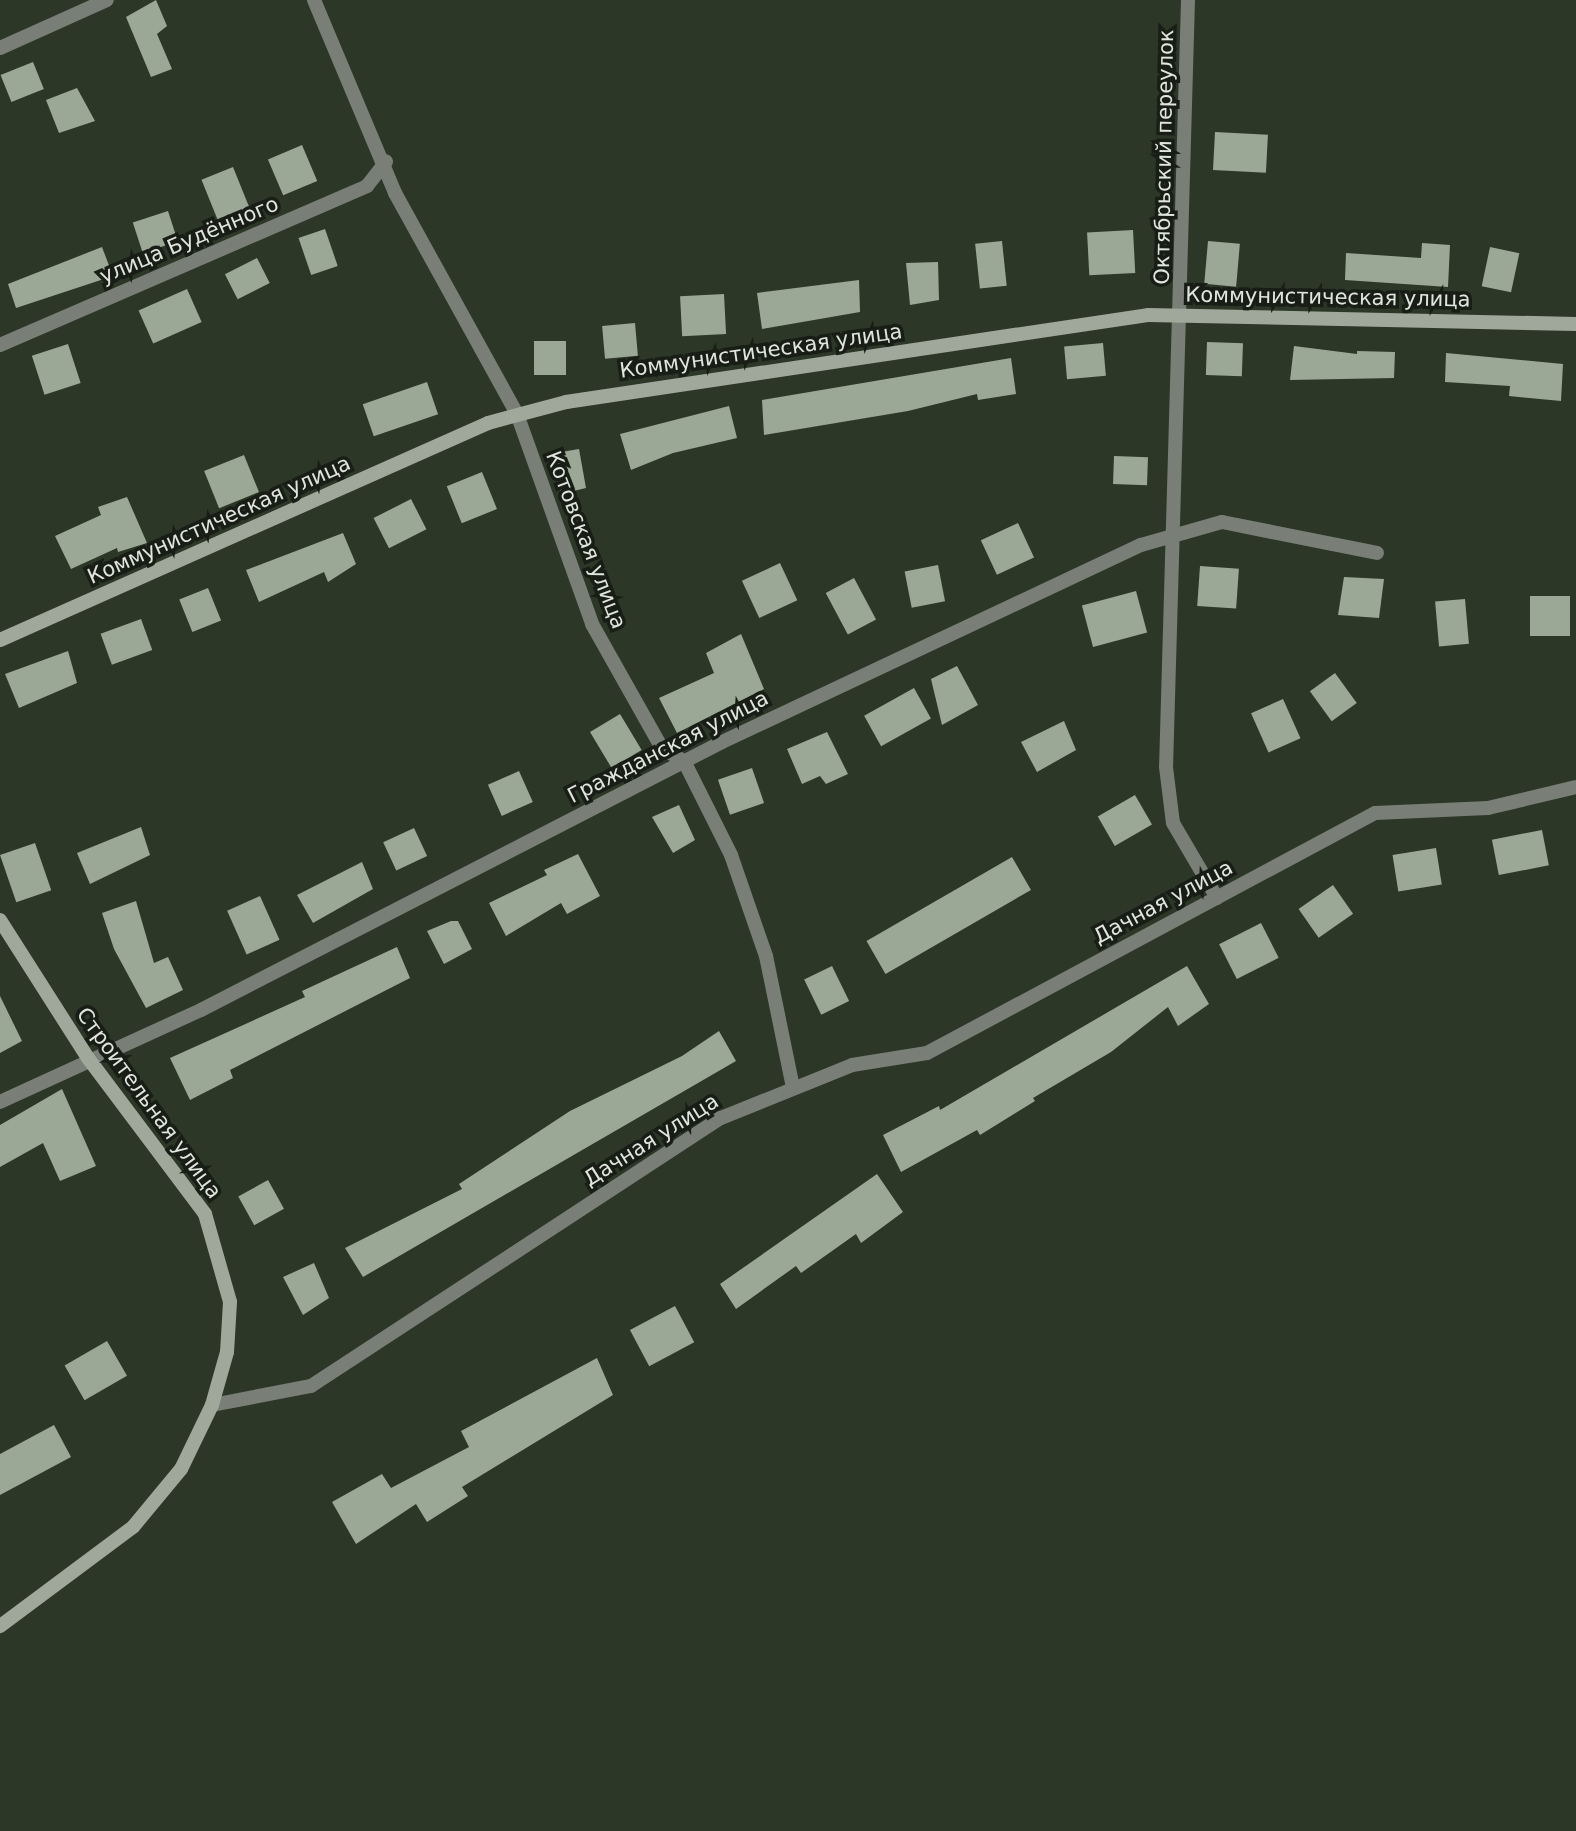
<!DOCTYPE html>
<meta charset="utf-8">
<style>
body{margin:0}
#map{position:relative;width:1576px;height:1831px;overflow:hidden;background:#2c3728;font-family:"DejaVu Sans",sans-serif}
div>[style]{position:absolute}
.building>*{inset:0;background:#9ca896;transform-origin:0 0}
.street>*{height:14px;margin:-7px;padding:0 7px;transform-origin:7px;border-radius:7px;background:#797e76}
.secondary>*{height:14px;margin:-7px;padding:0 7px;transform-origin:7px;border-radius:7px;background:#a0a89c}
span{translate:-50% -50%;white-space:nowrap;text-align:center;line-height:1.15;-webkit-text-stroke:7px #181d16;paint-order:stroke}
.street-label{font-size:21px;color:#e0e6dd}
</style>
<div id="map">
<div class="building">
<i style="clip-path:polygon(156px 0,167px 26px,157px 34px,172px 69px,151px 77px,126px 17px)"></i>
<i style="left:33px;top:62px;width:29px;height:35px;rotate:68deg"></i>
<i style="clip-path:polygon(77px 88px,95px 121px,59px 133px,46px 100px)"></i>
<i style="left:1215px;top:132px;width:53px;height:38px;rotate:3deg"></i>
<i style="left:302px;top:145px;width:39px;height:37px;rotate:67deg"></i>
<i style="left:233px;top:167px;width:45px;height:34px;rotate:68deg"></i>
<i style="left:168px;top:211px;width:32px;height:37px;rotate:72deg"></i>
<i style="left:325px;top:229px;width:39px;height:28px;rotate:71deg"></i>
<i style="left:1133px;top:230px;width:43px;height:46px;rotate:87deg"></i>
<i style="left:1002px;top:241px;width:45px;height:27px;rotate:84deg"></i>
<i style="left:1208px;top:241px;width:32px;height:43px;rotate:5deg"></i>
<i style="clip-path:polygon(1422px 243px,1450px 245px,1448px 287px,1345px 280px,1346px 253px,1421px 258px)"></i>
<i style="clip-path:polygon(102px 247px,113px 276px,16px 308px,8px 284px)"></i>
<i style="left:1490px;top:247px;width:30px;height:40px;rotate:12deg"></i>
<i style="left:257px;top:258px;width:28px;height:36px;rotate:63deg"></i>
<i style="clip-path:polygon(938px 262px,939px 300px,910px 305px,906px 263px)"></i>
<i style="clip-path:polygon(859px 280px,860px 312px,762px 329px,757px 293px)"></i>
<i style="left:187px;top:289px;width:36px;height:53px;rotate:66deg"></i>
<i style="left:724px;top:294px;width:40px;height:44px;rotate:87deg"></i>
<i style="left:635px;top:323px;width:33px;height:33px;rotate:85deg"></i>
<i style="left:534px;top:341px;width:32px;height:34px"></i>
<i style="left:1207px;top:342px;width:36px;height:33px;rotate:2deg"></i>
<i style="left:1103px;top:343px;width:33px;height:39px;rotate:85deg"></i>
<i style="left:68px;top:344px;width:41px;height:38px;rotate:72deg"></i>
<i style="clip-path:polygon(1294px 346px,1357px 354px,1357px 351px,1395px 352px,1394px 378px,1290px 380px)"></i>
<i style="clip-path:polygon(1446px 353px,1563px 364px,1561px 401px,1509px 396px,1510px 386px,1445px 382px)"></i>
<i style="clip-path:polygon(1011px 358px,1016px 394px,978px 400px,977px 394px,908px 411px,764px 435px,762px 400px)"></i>
<i style="left:427px;top:382px;width:34px;height:68px;rotate:71deg"></i>
<i style="clip-path:polygon(729px 406px,737px 438px,673px 453px,631px 470px,620px 434px)"></i>
<i style="clip-path:polygon(579px 449px,586px 488px,561px 494px,550px 454px)"></i>
<i style="left:244px;top:455px;width:40px;height:43px;rotate:68deg"></i>
<i style="left:1114px;top:456px;width:34px;height:28px;rotate:2deg"></i>
<i style="left:482px;top:472px;width:40px;height:38px;rotate:68deg"></i>
<i style="clip-path:polygon(127px 497px,147px 543px,118px 552px,117px 548px,71px 569px,55px 536px,101px 515px,98px 507px)"></i>
<i style="left:411px;top:499px;width:34px;height:42px;rotate:63deg"></i>
<i style="left:1018px;top:523px;width:38px;height:41px;rotate:65deg"></i>
<i style="clip-path:polygon(343px 533px,356px 564px,328px 582px,324px 572px,259px 602px,246px 570px)"></i>
<i style="left:780px;top:563px;width:41px;height:42px;rotate:65deg"></i>
<i style="left:938px;top:565px;width:37px;height:34px;rotate:79deg"></i>
<i style="left:1200px;top:566px;width:39px;height:40px;rotate:4deg"></i>
<i style="clip-path:polygon(1344px 577px,1384px 579px,1379px 618px,1338px 615px)"></i>
<i style="left:854px;top:578px;width:47px;height:32px;rotate:62deg"></i>
<i style="left:208px;top:588px;width:35px;height:31px;rotate:68deg"></i>
<i style="left:1136px;top:591px;width:43px;height:56px;rotate:75deg"></i>
<i style="left:1530px;top:596px;width:40px;height:40px"></i>
<i style="left:1465px;top:599px;width:45px;height:30px;rotate:85deg"></i>
<i style="left:141px;top:619px;width:33px;height:43px;rotate:70deg"></i>
<i style="clip-path:polygon(741px 634px,764px 689px,677px 733px,659px 698px,714px 673px,706px 653px)"></i>
<i style="clip-path:polygon(68px 651px,77px 683px,19px 708px,5px 674px)"></i>
<i style="clip-path:polygon(957px 666px,978px 705px,942px 725px,931px 679px)"></i>
<i style="left:1335px;top:673px;width:37px;height:31px;rotate:54deg"></i>
<i style="left:914px;top:688px;width:35px;height:57px;rotate:61deg"></i>
<i style="left:1283px;top:699px;width:43px;height:35px;rotate:66deg"></i>
<i style="left:620px;top:714px;width:42px;height:35px;rotate:59deg"></i>
<i style="clip-path:polygon(1064px 721px,1076px 750px,1037px 772px,1021px 742px)"></i>
<i style="clip-path:polygon(827px 732px,848px 774px,826px 784px,820px 776px,802px 784px,787px 749px)"></i>
<i style="left:752px;top:768px;width:37px;height:36px;rotate:71deg"></i>
<i style="left:519px;top:771px;width:34px;height:34px;rotate:66deg"></i>
<i style="left:1135px;top:795px;width:34px;height:43px;rotate:60deg"></i>
<i style="clip-path:polygon(679px 805px,695px 840px,673px 853px,652px 817px)"></i>
<i style="clip-path:polygon(141px 827px,150px 855px,90px 884px,77px 853px)"></i>
<i style="left:414px;top:828px;width:31px;height:34px;rotate:65deg"></i>
<i style="left:1542px;top:830px;width:36px;height:51px;rotate:79deg"></i>
<i style="left:35px;top:843px;width:50px;height:37px;rotate:71deg"></i>
<i style="left:1436px;top:848px;width:37px;height:44px;rotate:81deg"></i>
<i style="clip-path:polygon(578px 854px,600px 896px,567px 914px,561px 903px,506px 936px,489px 903px,547px 875px,544px 870px)"></i>
<i style="left:1012px;top:857px;width:38px;height:168px;rotate:60deg"></i>
<i style="clip-path:polygon(362px 862px,373px 889px,313px 923px,297px 895px)"></i>
<i style="left:1333px;top:885px;width:35px;height:42px;rotate:55deg"></i>
<i style="left:260px;top:896px;width:48px;height:36px;rotate:66deg"></i>
<i style="clip-path:polygon(136px 901px,154px 963px,168px 957px,183px 990px,146px 1008px,114px 949px,102px 913px)"></i>
<i style="clip-path:polygon(451px 921px,458px 921px,472px 949px,444px 964px,427px 931px)"></i>
<i style="left:1261px;top:923px;width:39px;height:47px;rotate:63deg"></i>
<i style="clip-path:polygon(397px 947px,410px 978px,230px 1070px,233px 1078px,190px 1100px,170px 1058px,305px 997px,302px 991px)"></i>
<i style="left:832px;top:966px;width:39px;height:31px;rotate:64deg"></i>
<i style="clip-path:polygon(1187px 966px,1209px 1004px,1178px 1026px,1168px 1007px,1111px 1052px,1033px 1098px,1035px 1101px,980px 1135px,977px 1130px,901px 1172px,883px 1135px,939px 1106px,940px 1110px)"></i>
<i style="clip-path:polygon(0 996px,22px 1041px,0 1053px)"></i>
<i style="clip-path:polygon(719px 1031px,736px 1061px,363px 1277px,345px 1248px,462px 1189px,459px 1184px,570px 1111px,682px 1056px)"></i>
<i style="clip-path:polygon(62px 1089px,96px 1166px,60px 1181px,43px 1143px,0 1167px,0 1125px)"></i>
<i style="clip-path:polygon(877px 1174px,903px 1212px,861px 1243px,856px 1234px,801px 1273px,796px 1266px,736px 1309px,720px 1284px)"></i>
<i style="left:268px;top:1180px;width:33px;height:34px;rotate:61deg"></i>
<i style="clip-path:polygon(314px 1263px,329px 1298px,303px 1315px,283px 1277px)"></i>
<i style="left:675px;top:1306px;width:41px;height:51px;rotate:62deg"></i>
<i style="left:107px;top:1341px;width:40px;height:49px;rotate:60deg"></i>
<i style="clip-path:polygon(597px 1358px,613px 1395px,462px 1487px,468px 1496px,427px 1522px,416px 1504px,356px 1544px,332px 1502px,382px 1474px,391px 1488px,469px 1447px,461px 1431px)"></i>
<i style="clip-path:polygon(54px 1425px,71px 1457px,0 1495px,0 1454px)"></i>
</div>
<div class="street">
<i style="left:314px;top:0;width:209px;rotate:67.2deg"></i>
<i style="left:395px;top:193px;width:252px;rotate:61.1deg"></i>
<i style="left:517px;top:414px;width:223px;rotate:70.3deg"></i>
<i style="left:592px;top:624px;width:142px;rotate:60.6deg"></i>
<i style="left:662px;top:748px;width:26px;rotate:31deg"></i>
<i style="left:684px;top:761px;width:105px;rotate:63.4deg"></i>
<i style="left:731px;top:855px;width:107px;rotate:70.9deg"></i>
<i style="left:766px;top:956px;width:135px;rotate:78.4deg"></i>
<i style="left:1188px;top:0;width:767px;rotate:91.64deg"></i>
<i style="left:1166px;top:767px;width:56px;rotate:82.9deg"></i>
<i style="left:1173px;top:823px;width:87px;rotate:59.6deg"></i>
<i style="left:0;top:48px;width:117px;rotate:-24.2deg"></i>
<i style="left:0;top:345px;width:400px;rotate:-23.4deg"></i>
<i style="left:367px;top:186px;width:31px;rotate:-52deg"></i>
<i style="left:0;top:1102px;width:221px;rotate:-24.6deg"></i>
<i style="left:201px;top:1010px;width:586px;rotate:-27.22deg"></i>
<i style="left:722px;top:742px;width:463px;rotate:-25.2deg"></i>
<i style="left:1141px;top:545px;width:84px;rotate:-15.9deg"></i>
<i style="left:1222px;top:522px;width:158px;rotate:11.3deg"></i>
<i style="left:212px;top:1405px;width:101px;rotate:-10.9deg"></i>
<i style="left:311px;top:1386px;width:490px;rotate:-33.2deg"></i>
<i style="left:721px;top:1118px;width:141px;rotate:-22deg"></i>
<i style="left:852px;top:1065px;width:76px;rotate:-9.1deg"></i>
<i style="left:927px;top:1053px;width:508px;rotate:-28.18deg"></i>
<i style="left:1375px;top:813px;width:113px;rotate:-2.5deg"></i>
<i style="left:1488px;top:808px;width:90px;rotate:-13.4deg"></i>
</div>
<div class="secondary">
<i style="left:0;top:640px;width:534px;rotate:-23.97deg"></i>
<i style="left:488px;top:423px;width:81px;rotate:-15.1deg"></i>
<i style="left:566px;top:402px;width:588px;rotate:-8.5deg"></i>
<i style="left:1148px;top:315px;width:428px;rotate:1.2deg"></i>
<i style="left:0;top:920px;width:164px;rotate:57.5deg"></i>
<i style="left:88px;top:1058px;width:195px;rotate:53.1deg"></i>
<i style="left:205px;top:1214px;width:91px;rotate:74.1deg"></i>
<i style="left:230px;top:1302px;width:50px;rotate:93.4deg"></i>
<i style="left:227px;top:1352px;width:55px;rotate:105.8deg"></i>
<i style="left:212px;top:1405px;width:71px;rotate:115.8deg"></i>
<i style="left:181px;top:1469px;width:75px;rotate:129.6deg"></i>
<i style="left:133px;top:1527px;width:166px;rotate:143.3deg"></i>
</div>
<div class="street-label">
<span style="left:1164px;top:157px;rotate:-89deg">Октябрьский переулок</span>
<span style="left:189px;top:240px;rotate:-23deg">улица Будённого</span>
<span style="left:1328px;top:297px;rotate:1deg">Коммунистическая улица</span>
<span style="left:761px;top:351px;rotate:-8deg">Коммунистическая улица</span>
<span style="left:219px;top:520px;rotate:-24deg">Коммунистическая улица</span>
<span style="left:586px;top:540px;rotate:69deg">Котовская улица</span>
<span style="left:668px;top:747px;rotate:-27deg">Гражданская улица</span>
<span style="left:1163px;top:902px;rotate:-28deg">Дачная улица</span>
<span style="left:149px;top:1103px;rotate:54deg">Строительная улица</span>
<span style="left:651px;top:1140px;rotate:-32deg">Дачная улица</span>
</div>
</div>
